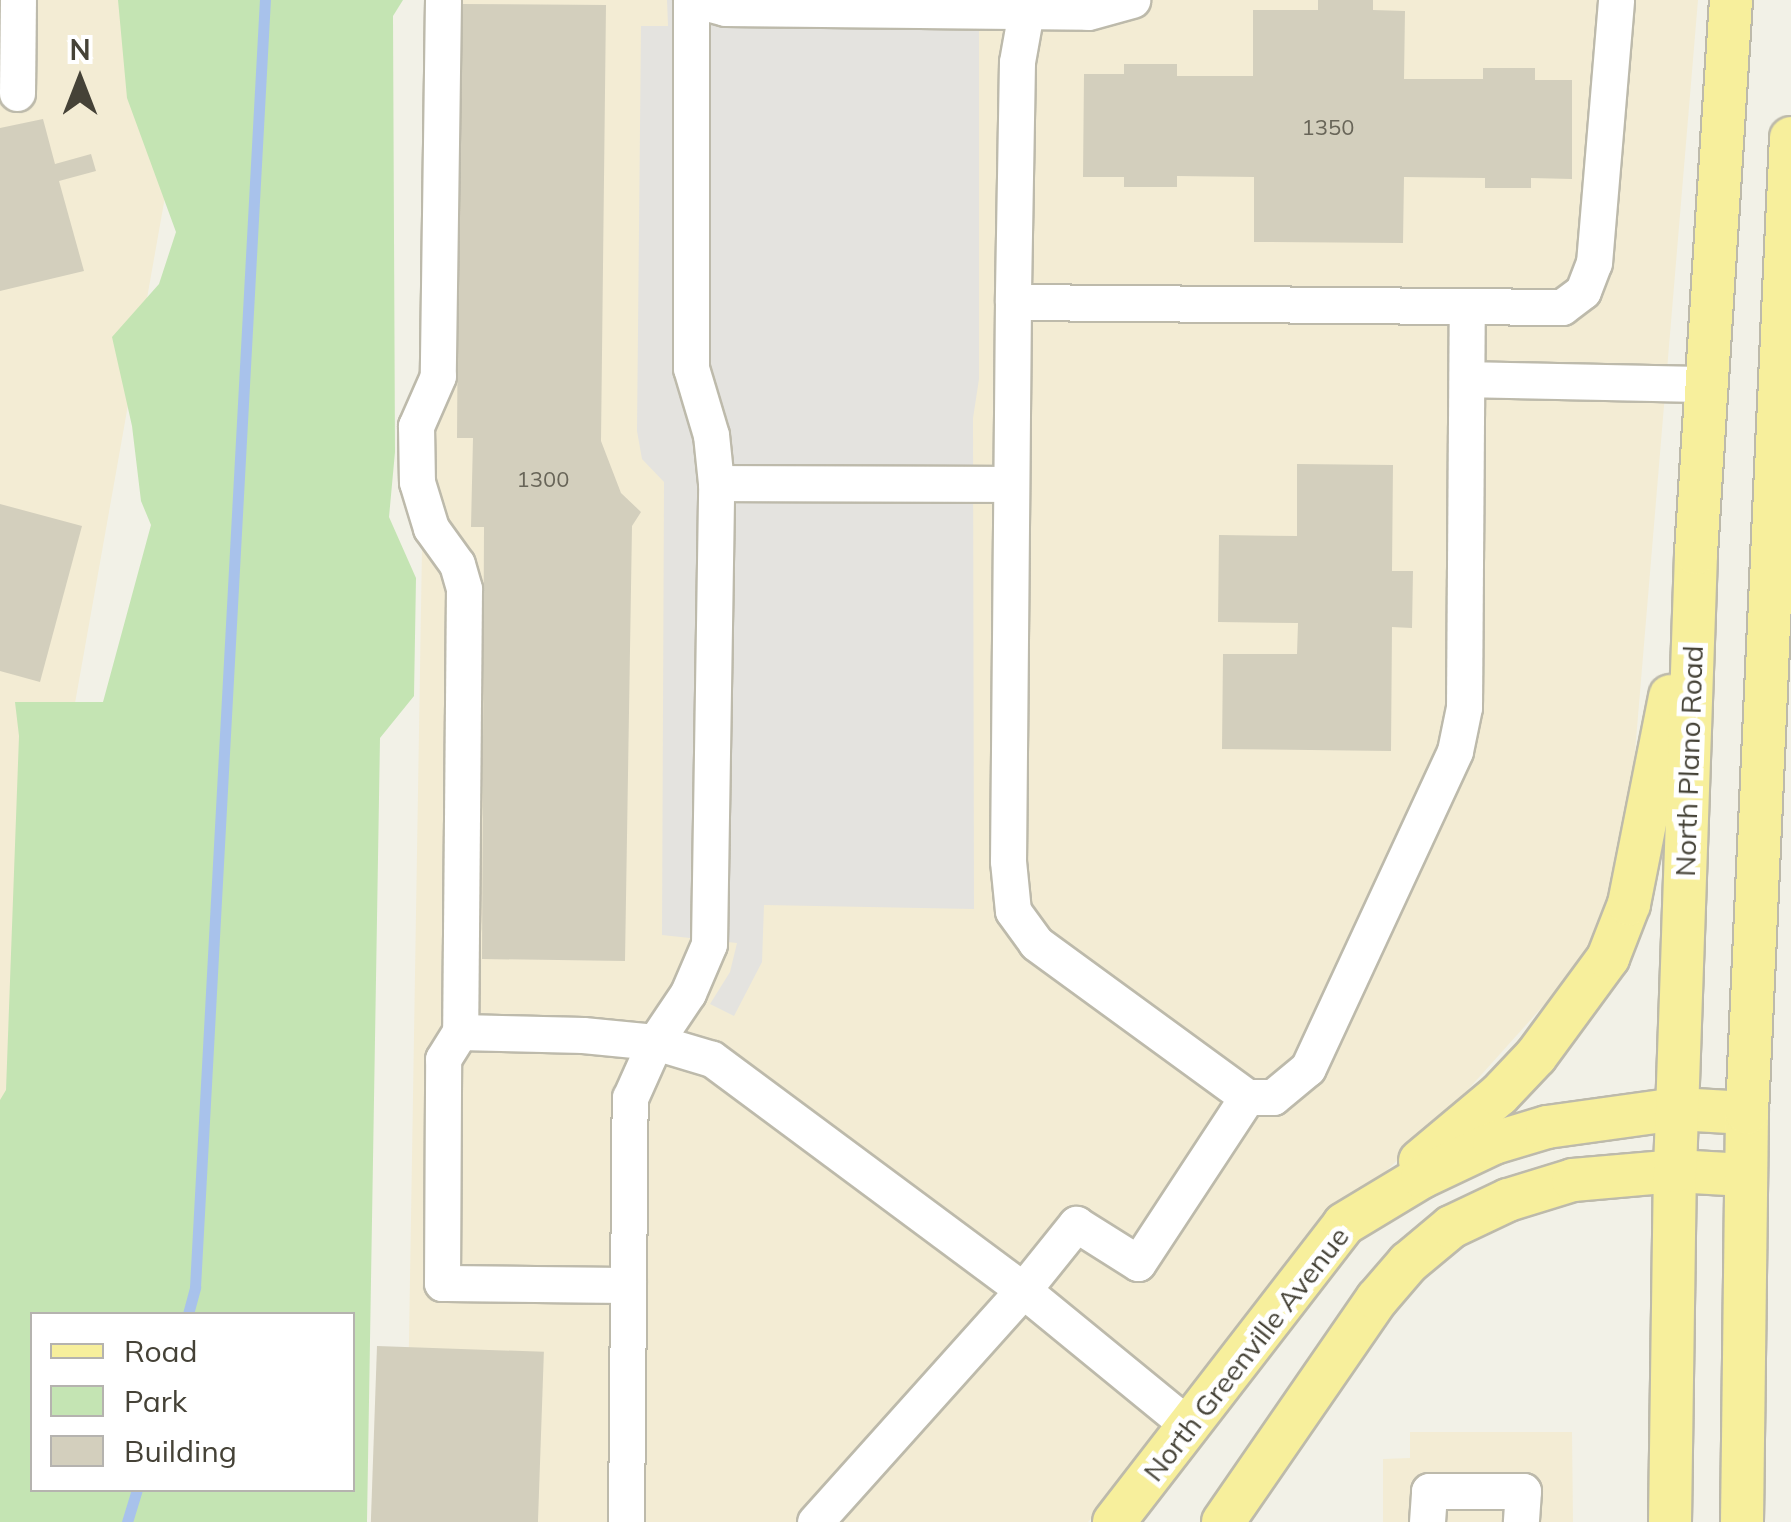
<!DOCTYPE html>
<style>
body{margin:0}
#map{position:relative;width:1791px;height:1522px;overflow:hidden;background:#f2f1e7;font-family:Mulish,sans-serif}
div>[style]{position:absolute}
.commercial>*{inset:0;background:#f3ecd4}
.green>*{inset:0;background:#c4e4b3}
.parking>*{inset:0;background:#e4e3df}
.stream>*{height:11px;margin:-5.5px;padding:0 5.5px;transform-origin:5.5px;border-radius:5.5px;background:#a8c2eb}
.building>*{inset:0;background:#d3cfbd;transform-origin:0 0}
.roads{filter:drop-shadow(2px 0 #bdbaab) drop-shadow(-2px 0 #bdbaab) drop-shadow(0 2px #bdbaab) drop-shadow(0 -2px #bdbaab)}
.minor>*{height:35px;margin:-17.5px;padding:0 17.5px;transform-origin:17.5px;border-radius:17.5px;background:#fff}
.major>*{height:42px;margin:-21px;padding:0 21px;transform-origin:21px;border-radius:21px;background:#f7ef9c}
span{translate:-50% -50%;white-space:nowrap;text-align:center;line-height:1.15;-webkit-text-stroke:10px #fff;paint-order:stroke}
.number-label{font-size:22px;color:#686558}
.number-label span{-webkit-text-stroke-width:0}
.street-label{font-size:28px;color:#454237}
.legend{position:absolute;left:30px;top:1312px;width:325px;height:180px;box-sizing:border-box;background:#fff;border:2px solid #b5b3af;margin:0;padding:12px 18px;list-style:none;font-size:30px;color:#454237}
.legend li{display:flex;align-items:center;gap:20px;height:50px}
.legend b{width:50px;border:2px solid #b5b3af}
.north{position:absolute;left:30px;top:30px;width:100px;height:100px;-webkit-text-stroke:8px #fff;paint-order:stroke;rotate:0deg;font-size:28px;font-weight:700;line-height:40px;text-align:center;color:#454237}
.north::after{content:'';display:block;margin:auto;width:35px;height:45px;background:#454237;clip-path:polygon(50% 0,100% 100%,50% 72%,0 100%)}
</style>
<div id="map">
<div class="commercial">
<i style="clip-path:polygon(0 0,200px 0,0 1125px)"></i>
<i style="clip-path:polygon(431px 0,1698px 0,1621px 919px,1447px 1113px,1300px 1253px,1113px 1497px,1088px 1522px,406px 1522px)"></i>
<i style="clip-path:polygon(1410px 1432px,1572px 1432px,1573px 1522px,1383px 1522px,1383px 1459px,1410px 1458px)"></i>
</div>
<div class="green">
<i style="clip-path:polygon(evenodd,118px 0,403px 0,393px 16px,395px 452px,389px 517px,416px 578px,414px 696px,380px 738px,367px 1522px,0 1522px,0 1100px,6px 1090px,19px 736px,15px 702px,103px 702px,151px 525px,141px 501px,132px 426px,112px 337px,159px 284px,176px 232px,127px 98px,118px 0,32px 1314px,352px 1314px,352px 1490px,32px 1490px,32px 1314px)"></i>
</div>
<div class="parking">
<i style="clip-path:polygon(667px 0,979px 0,979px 379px,973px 418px,974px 909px,764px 905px,762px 962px,734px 1016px,710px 1004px,730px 972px,737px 943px,662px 935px,664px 482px,642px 459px,637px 431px,641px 26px,668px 26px)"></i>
</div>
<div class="stream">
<i style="left:188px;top:1314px;width:28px;rotate:-75deg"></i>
<i style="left:195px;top:1287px;width:1289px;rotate:-86.89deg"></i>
<i style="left:127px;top:1522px;width:34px;rotate:-73deg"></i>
</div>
<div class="building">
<i style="clip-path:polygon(1318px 0,1373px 0,1373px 10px,1405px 11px,1404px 79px,1483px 79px,1483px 68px,1535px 68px,1535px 80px,1572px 80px,1572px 179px,1531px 178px,1531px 188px,1485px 188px,1485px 178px,1404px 177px,1403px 243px,1254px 242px,1254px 177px,1177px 176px,1177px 187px,1124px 187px,1124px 177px,1083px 177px,1084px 74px,1124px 74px,1124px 64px,1177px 64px,1177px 76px,1253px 76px,1253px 10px,1318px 10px)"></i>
<i style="clip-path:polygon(460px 4px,606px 5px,601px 441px,621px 493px,641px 512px,632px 526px,625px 961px,482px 959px,484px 527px,471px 527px,473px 438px,457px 438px)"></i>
<i style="clip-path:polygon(43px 119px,55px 164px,91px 154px,96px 171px,59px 181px,84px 271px,0 291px,0 128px)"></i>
<i style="clip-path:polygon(1297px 464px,1393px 465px,1392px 571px,1413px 571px,1412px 628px,1392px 627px,1391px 751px,1222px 749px,1223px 654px,1297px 654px,1298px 623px,1218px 622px,1219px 535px,1297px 536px)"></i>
<i style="clip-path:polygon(0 504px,82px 526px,40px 682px,0 671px)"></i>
<i style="left:377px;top:1346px;width:167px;height:176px;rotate:2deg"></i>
</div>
<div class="roads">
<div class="minor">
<i style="left:443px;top:0;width:376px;rotate:90.8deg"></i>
<i style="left:438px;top:376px;width:55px;rotate:113.7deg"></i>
<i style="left:416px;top:426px;width:56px;rotate:89deg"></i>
<i style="left:417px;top:482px;width:48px;rotate:73.1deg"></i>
<i style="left:431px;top:528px;width:44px;rotate:54.2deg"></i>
<i style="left:457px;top:564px;width:26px;rotate:74deg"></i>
<i style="left:464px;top:589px;width:443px;rotate:90.5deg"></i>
<i style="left:696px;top:0;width:30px;rotate:15deg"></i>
<i style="left:725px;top:8px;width:363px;rotate:0.6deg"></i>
<i style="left:1088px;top:12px;width:46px;rotate:-15.3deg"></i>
<i style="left:1028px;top:0;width:63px;rotate:100.1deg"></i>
<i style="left:1017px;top:62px;width:240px;rotate:91deg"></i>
<i style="left:1013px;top:302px;width:559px;rotate:90.51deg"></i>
<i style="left:1008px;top:861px;width:50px;rotate:84.3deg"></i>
<i style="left:1013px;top:911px;width:39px;rotate:54deg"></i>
<i style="left:1036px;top:943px;width:261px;rotate:36.1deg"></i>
<i style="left:1247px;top:1097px;width:26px"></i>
<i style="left:1273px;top:1097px;width:45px;rotate:-39.6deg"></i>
<i style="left:1308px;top:1068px;width:349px;rotate:-65.1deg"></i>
<i style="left:1455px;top:751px;width:45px;rotate:-78.4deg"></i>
<i style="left:1464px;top:707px;width:401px;rotate:-89.6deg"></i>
<i style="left:17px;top:93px;width:93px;rotate:-89.4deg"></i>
<i style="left:1013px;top:302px;width:549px;rotate:0.52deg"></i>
<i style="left:1562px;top:307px;width:26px;rotate:-37deg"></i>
<i style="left:1583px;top:291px;width:30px;rotate:-69deg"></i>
<i style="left:1594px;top:263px;width:264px;rotate:-85.2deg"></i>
<i style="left:1467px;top:379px;width:240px;rotate:1.2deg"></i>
<i style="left:716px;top:483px;width:294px;rotate:0.2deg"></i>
<i style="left:628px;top:1285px;width:186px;rotate:-179.4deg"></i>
<i style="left:442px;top:1283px;width:224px;rotate:-89.7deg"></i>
<i style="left:443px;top:1059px;width:32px;rotate:-58deg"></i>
<i style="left:460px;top:1032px;width:123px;rotate:1.4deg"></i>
<i style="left:583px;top:1035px;width:72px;rotate:5.6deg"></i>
<i style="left:655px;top:1042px;width:59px;rotate:16.6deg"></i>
<i style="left:712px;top:1059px;width:387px;rotate:36.6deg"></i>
<i style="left:1023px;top:1290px;width:215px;rotate:39.3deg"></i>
<i style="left:626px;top:1522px;width:424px;rotate:-89.5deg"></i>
<i style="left:630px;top:1098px;width:61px;rotate:-65.9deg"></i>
<i style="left:655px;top:1042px;width:59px;rotate:-56deg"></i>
<i style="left:688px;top:993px;width:53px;rotate:-66.8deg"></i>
<i style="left:709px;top:944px;width:461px;rotate:-89.1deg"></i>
<i style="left:716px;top:483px;width:48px;rotate:-95.9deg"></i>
<i style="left:711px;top:435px;width:70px;rotate:-106.6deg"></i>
<i style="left:691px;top:368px;width:368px;rotate:-90deg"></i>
<i style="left:815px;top:1522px;width:312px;rotate:-48.1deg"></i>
<i style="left:1023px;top:1290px;width:85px;rotate:-51.2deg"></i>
<i style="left:1076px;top:1224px;width:73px;rotate:32.2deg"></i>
<i style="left:1138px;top:1263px;width:199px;rotate:-56.7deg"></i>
<i style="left:1427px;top:1522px;width:31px;rotate:-86deg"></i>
<i style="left:1429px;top:1491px;width:94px"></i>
<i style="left:1523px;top:1491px;width:31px;rotate:94deg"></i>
</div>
<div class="major">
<i style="left:1420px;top:1161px;width:103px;rotate:-39.9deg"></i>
<i style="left:1499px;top:1095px;width:54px;rotate:-46.5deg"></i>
<i style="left:1536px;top:1056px;width:122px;rotate:-53.7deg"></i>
<i style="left:1608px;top:958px;width:58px;rotate:-68.7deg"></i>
<i style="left:1629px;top:904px;width:212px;rotate:-78.8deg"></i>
<i style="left:1114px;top:1522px;width:376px;rotate:-52.3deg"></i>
<i style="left:1344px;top:1224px;width:91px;rotate:-31.1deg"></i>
<i style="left:1422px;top:1177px;width:80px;rotate:-25.3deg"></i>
<i style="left:1494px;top:1143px;width:55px;rotate:-16.8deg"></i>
<i style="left:1547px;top:1127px;width:131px;rotate:-7.9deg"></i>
<i style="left:1677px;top:1109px;width:70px;rotate:3.3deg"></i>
<i style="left:1223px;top:1522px;width:271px;rotate:-55.4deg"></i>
<i style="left:1377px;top:1299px;width:48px;rotate:-49.3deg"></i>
<i style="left:1408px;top:1263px;width:56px;rotate:-39.9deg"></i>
<i style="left:1451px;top:1227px;width:63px;rotate:-25.3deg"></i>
<i style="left:1508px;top:1200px;width:68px;rotate:-17.1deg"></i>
<i style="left:1573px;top:1180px;width:102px;rotate:-5deg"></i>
<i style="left:1675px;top:1171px;width:70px;rotate:3.3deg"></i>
<i style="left:1670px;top:1522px;width:351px;rotate:-89.2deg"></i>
<i style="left:1675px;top:1171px;width:618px;rotate:-88.05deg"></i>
<i style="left:1696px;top:553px;width:554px;rotate:-86.38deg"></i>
<i style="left:1742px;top:1522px;width:409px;rotate:-89.3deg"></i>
<i style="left:1747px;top:1113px;width:976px;rotate:-87.42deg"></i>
</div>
</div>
<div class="number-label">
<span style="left:1328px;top:128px">1350</span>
<span style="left:543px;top:480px">1300</span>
</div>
<div class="street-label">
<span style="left:1689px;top:761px;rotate:-88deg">North Plano Road</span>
<span style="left:1246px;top:1354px;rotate:-52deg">North Greenville Avenue</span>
</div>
<ul class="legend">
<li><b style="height:12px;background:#f7ef9c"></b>Road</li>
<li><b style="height:28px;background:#c4e4b3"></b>Park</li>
<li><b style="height:28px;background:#d3cfbd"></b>Building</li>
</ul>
<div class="north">N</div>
</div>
